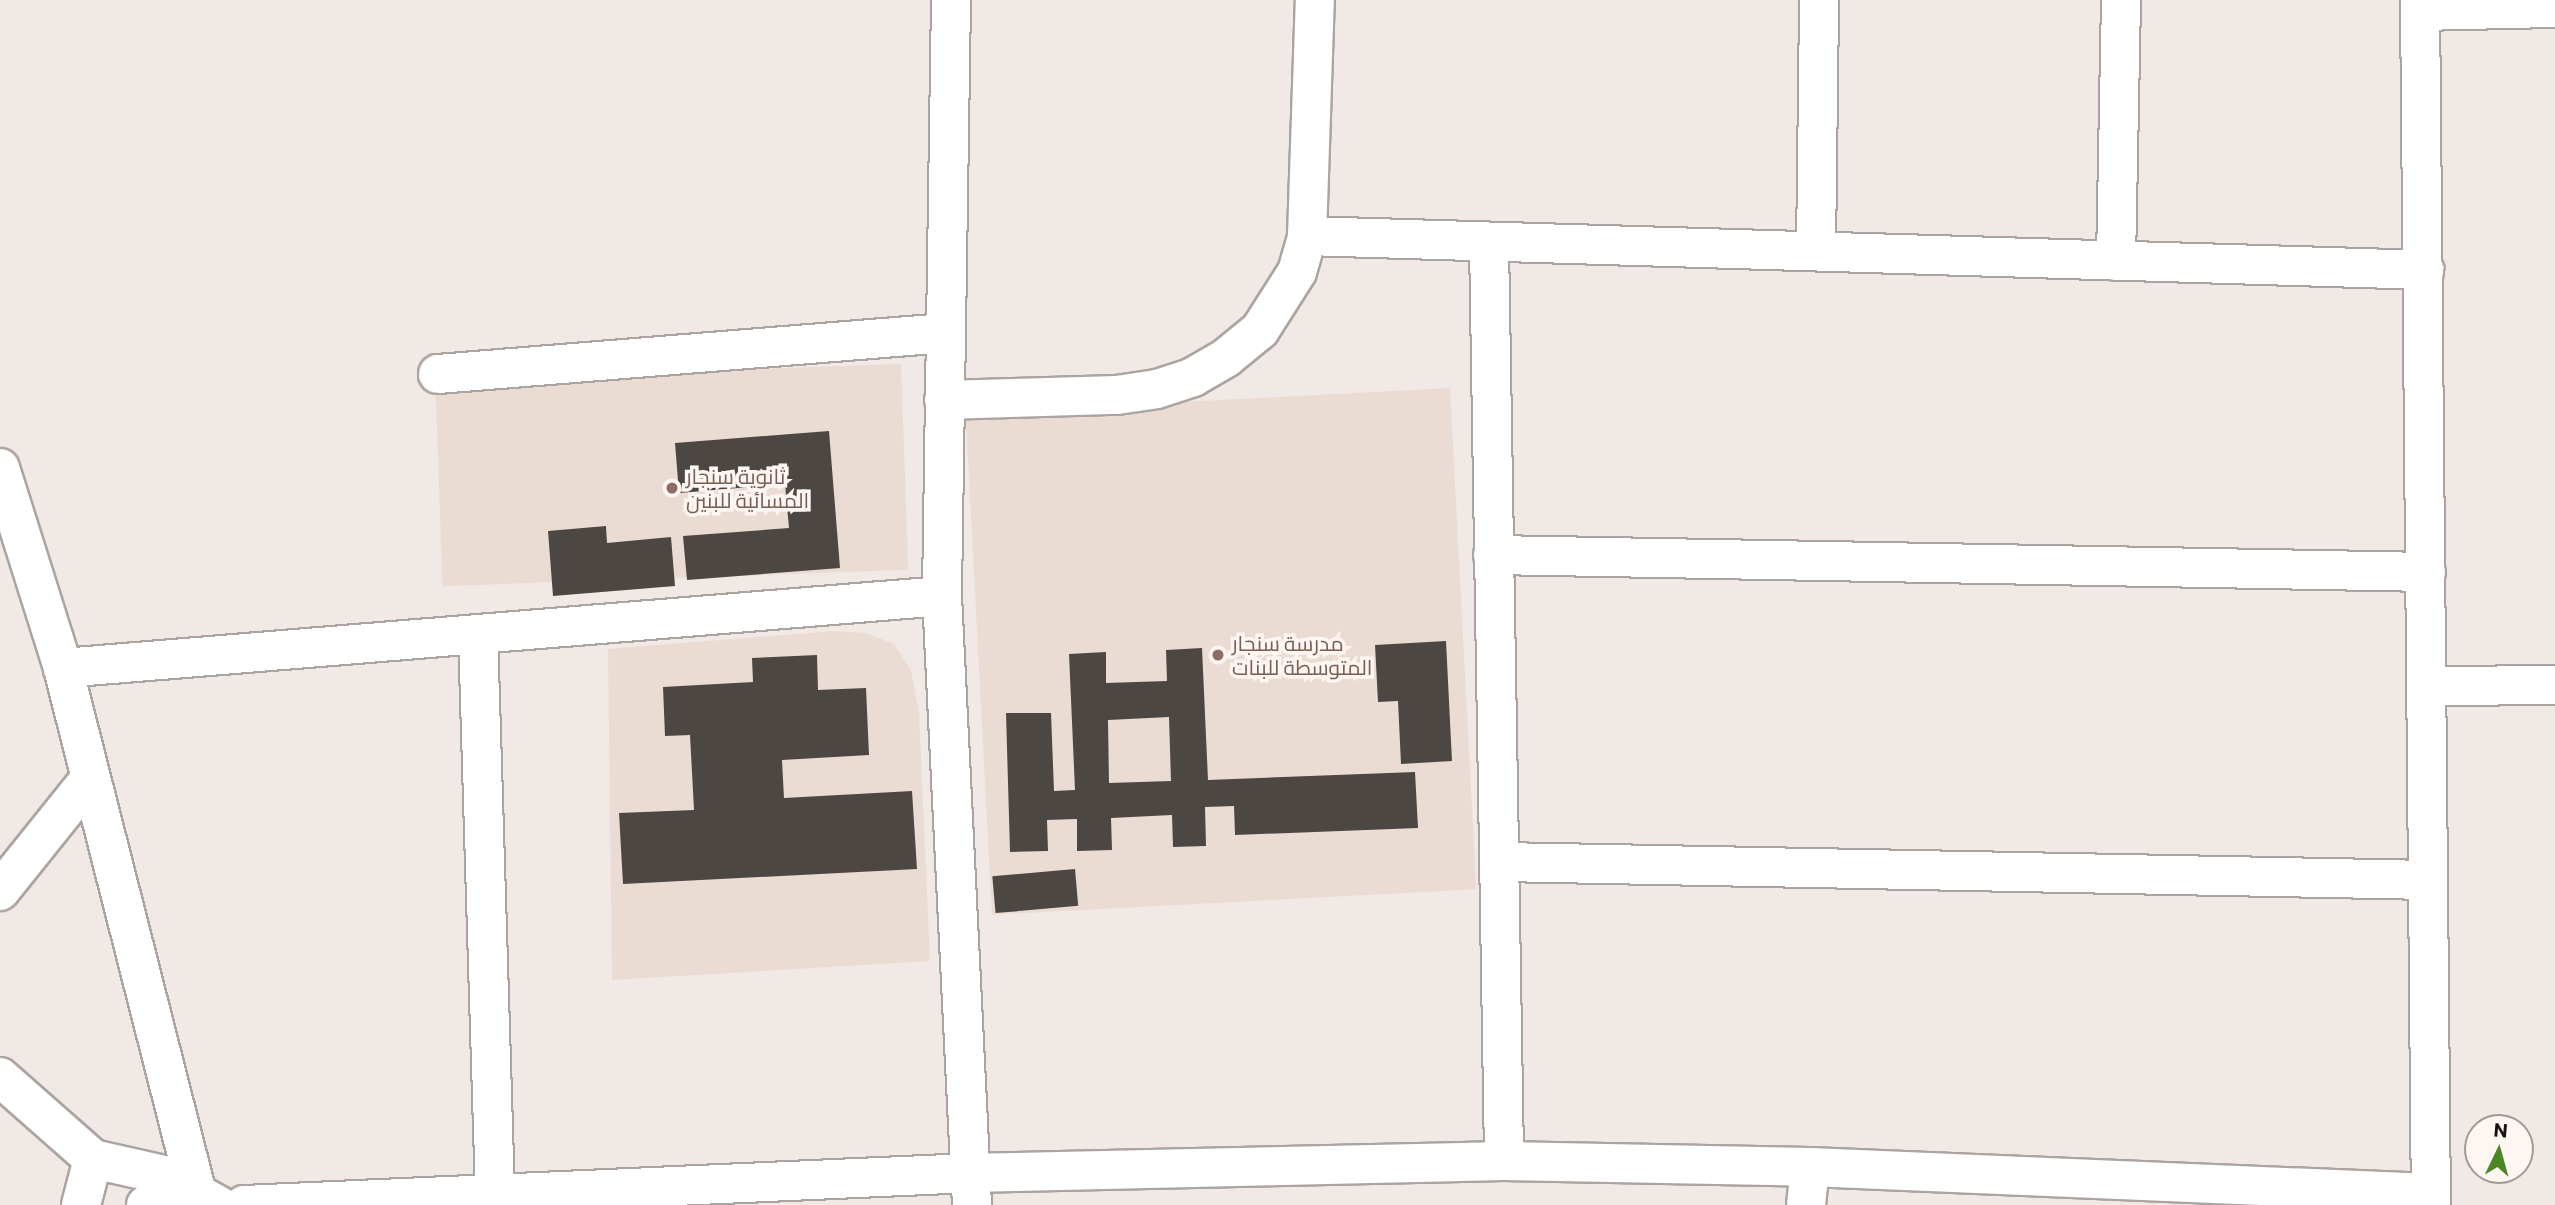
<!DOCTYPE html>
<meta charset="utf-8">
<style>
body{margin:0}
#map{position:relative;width:2555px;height:1205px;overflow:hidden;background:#f1e9e5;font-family:Commissioner,Cairo,sans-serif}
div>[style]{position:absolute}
.built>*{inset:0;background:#ebdcd3;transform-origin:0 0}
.building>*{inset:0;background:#4d4744;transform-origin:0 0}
.roads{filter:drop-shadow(2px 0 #aba4a0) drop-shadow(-2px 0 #aba4a0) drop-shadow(0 2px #aba4a0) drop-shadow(0 -2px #aba4a0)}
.minor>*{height:38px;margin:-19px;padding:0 19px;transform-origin:19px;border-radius:19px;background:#fff}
.tertiary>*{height:38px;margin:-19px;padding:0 19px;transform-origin:19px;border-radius:19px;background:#fff}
.dots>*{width:19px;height:19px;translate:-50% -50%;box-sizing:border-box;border:4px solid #fef6f2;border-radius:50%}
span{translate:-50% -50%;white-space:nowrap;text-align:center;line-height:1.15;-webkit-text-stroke:7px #fef6f2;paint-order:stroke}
.education-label{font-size:21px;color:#785e54}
.left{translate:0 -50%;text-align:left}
.north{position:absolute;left:2464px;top:1114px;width:70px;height:70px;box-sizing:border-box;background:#fef6f2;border:2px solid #a19b98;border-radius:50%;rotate:5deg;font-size:19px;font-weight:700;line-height:28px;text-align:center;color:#161312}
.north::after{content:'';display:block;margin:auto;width:24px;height:32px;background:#4b8725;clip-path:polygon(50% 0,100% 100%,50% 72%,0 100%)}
</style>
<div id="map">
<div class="built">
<i style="left:901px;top:364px;width:206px;height:466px;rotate:88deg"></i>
<i style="left:1450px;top:388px;width:502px;height:485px;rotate:87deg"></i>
<i style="clip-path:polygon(834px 631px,866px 633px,894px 644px,911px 670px,919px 713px,930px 961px,612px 980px,608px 649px)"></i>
</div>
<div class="building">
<i style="clip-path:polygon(829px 431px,840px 568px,687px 580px,683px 536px,789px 528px,785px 484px,679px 493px,675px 443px)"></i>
<i style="clip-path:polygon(606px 526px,607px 543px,671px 537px,675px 586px,553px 596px,548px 531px)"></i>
<i style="clip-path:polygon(1446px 641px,1452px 761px,1401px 764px,1398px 701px,1378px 702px,1375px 645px)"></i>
<i style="clip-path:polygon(evenodd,1202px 648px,1208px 780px,1415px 772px,1418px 828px,1235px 835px,1234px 806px,1205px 807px,1206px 846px,1173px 847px,1172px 815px,1111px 818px,1112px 850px,1077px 851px,1077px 819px,1047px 820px,1048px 851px,1010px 852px,1006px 713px,1051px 713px,1054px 791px,1075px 790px,1069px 654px,1106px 652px,1106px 683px,1167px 681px,1166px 650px,1202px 648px,1169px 717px,1171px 781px,1109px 783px,1108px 720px,1169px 717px)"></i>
<i style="clip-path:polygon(817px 655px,818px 690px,866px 688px,869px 755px,782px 760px,784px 798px,912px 791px,917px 869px,623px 884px,619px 813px,694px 810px,690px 735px,665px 736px,663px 687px,753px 682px,752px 658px)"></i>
<i style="left:1075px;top:869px;width:37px;height:83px;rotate:85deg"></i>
</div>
<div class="roads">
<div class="minor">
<i style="left:951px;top:0;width:596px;rotate:90.87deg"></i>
<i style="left:942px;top:596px;width:610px;rotate:87.18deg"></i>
<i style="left:2420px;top:0;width:1205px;rotate:89.48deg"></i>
<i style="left:2420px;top:11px;width:135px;rotate:-1.3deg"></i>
<i style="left:1307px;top:236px;width:1118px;rotate:1.74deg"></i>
<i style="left:1489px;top:242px;width:919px;rotate:89.06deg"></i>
<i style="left:1816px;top:251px;width:251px;rotate:-89.3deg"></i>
<i style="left:2116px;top:261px;width:261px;rotate:-88.9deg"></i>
<i style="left:438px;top:374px;width:509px;rotate:-4.62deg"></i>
<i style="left:944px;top:400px;width:173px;rotate:-1.7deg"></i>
<i style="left:1117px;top:395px;width:40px;rotate:-8.5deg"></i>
<i style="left:1157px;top:389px;width:38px;rotate:-18deg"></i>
<i style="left:1193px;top:377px;width:39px;rotate:-30deg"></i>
<i style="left:1227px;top:357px;width:43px;rotate:-39.3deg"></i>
<i style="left:1260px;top:330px;width:69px;rotate:-57.5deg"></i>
<i style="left:1297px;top:272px;width:37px;rotate:-74deg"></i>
<i style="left:1307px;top:236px;width:236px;rotate:-88.1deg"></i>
<i style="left:0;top:468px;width:210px;rotate:72.5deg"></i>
<i style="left:63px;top:668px;width:539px;rotate:75.71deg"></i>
<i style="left:1493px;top:555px;width:933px;rotate:1.04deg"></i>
<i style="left:478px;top:634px;width:560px;rotate:88.26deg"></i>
<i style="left:63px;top:668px;width:882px;rotate:-4.68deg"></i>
<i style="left:2427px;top:686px;width:128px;rotate:-0.4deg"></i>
<i style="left:1501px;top:862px;width:925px;rotate:1.11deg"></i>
<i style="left:0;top:891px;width:142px;rotate:-51.3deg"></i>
<i style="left:244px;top:1205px;width:727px;rotate:-2.52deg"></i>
<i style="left:970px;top:1173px;width:534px;rotate:-1.29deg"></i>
<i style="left:1504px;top:1161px;width:306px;rotate:1.1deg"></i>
<i style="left:1810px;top:1167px;width:621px;rotate:2.4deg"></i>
<i style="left:1806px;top:1205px;width:38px;rotate:-84deg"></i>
</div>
<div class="tertiary">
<i style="left:0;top:1077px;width:124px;rotate:41.4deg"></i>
<i style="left:93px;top:1159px;width:73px;rotate:12.7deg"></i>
<i style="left:164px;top:1175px;width:62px;rotate:29.1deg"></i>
<i style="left:81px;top:1205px;width:48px;rotate:-75.4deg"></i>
<i style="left:146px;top:1205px;width:24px;rotate:-33deg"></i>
<i style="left:166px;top:1192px;width:30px;rotate:-4deg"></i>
</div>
</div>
<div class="dots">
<i style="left:672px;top:488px;background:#8d6e63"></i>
<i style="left:1218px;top:655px;background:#8d6e63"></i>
</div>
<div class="education-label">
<span class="left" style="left:686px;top:488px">ثانوية سنجار<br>المسائية للبنين</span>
<span class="left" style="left:1232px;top:655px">مدرسة سنجار<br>المتوسطة للبنات</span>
</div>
<div class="north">N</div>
</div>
